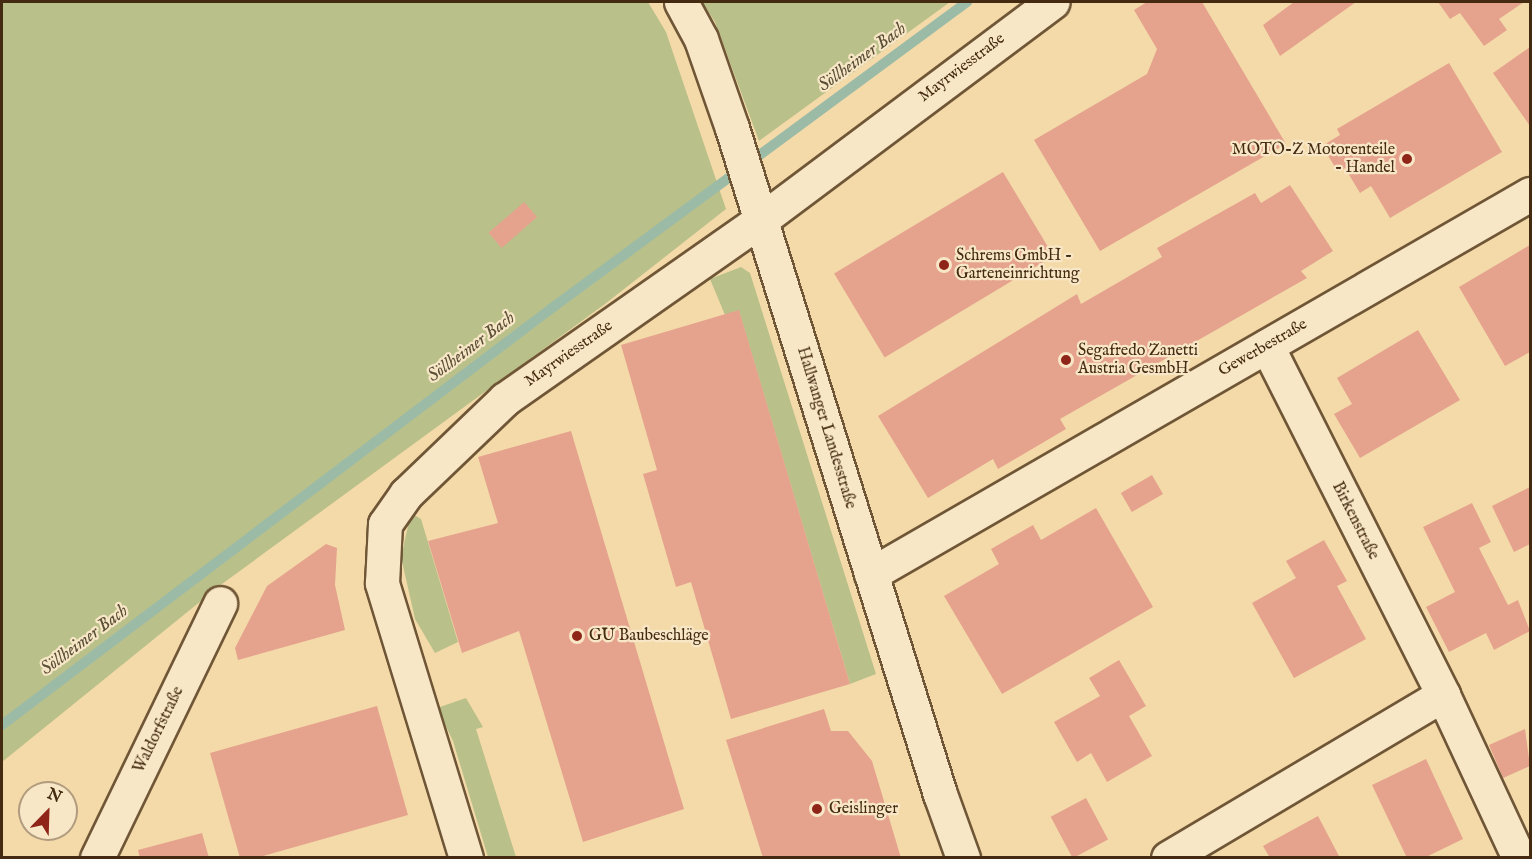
<!DOCTYPE html>
<meta charset="utf-8">
<style>
body{margin:0}
#map{position:relative;width:1532px;height:859px;overflow:hidden;background:#f4daa9;font-family:"IM FELL English",serif}
div>[style]{position:absolute}
.green>*{inset:0;background:#bac089}
.stream>*{height:10px;margin:-5px;padding:0 5px;transform-origin:5px;border-radius:5px;background:#9cbba7}
.building>*{inset:0;background:#e5a38e;transform-origin:0 0}
.roads{filter:drop-shadow(2px 0 #6f5636) drop-shadow(-2px 0 #6f5636) drop-shadow(0 2px #6f5636) drop-shadow(0 -2px #6f5636)}
.minor>*{height:33px;margin:-16.5px;padding:0 16.5px;transform-origin:16.5px;border-radius:16.5px;background:#f8e7c7}
.dots>*{width:16px;height:16px;translate:-50% -50%;box-sizing:border-box;border:3px solid #f8e7c7;border-radius:50%}
span{translate:-50% -50%;white-space:nowrap;text-align:center;line-height:1.15;-webkit-text-stroke:4.5px #f8e7c7;paint-order:stroke}
.street-label{font-size:16px;color:#432a10}
.poi-label{font-size:16px;color:#432a10}
.right{translate:-100% -50%;text-align:right}
.left{translate:0 -50%;text-align:left}
.water-label{font-size:18px;color:#594e36;font-style:italic}
.frame{position:absolute;inset:0;border:3px solid #432a10;pointer-events:none}
.north{position:absolute;left:18px;top:781px;width:60px;height:60px;box-sizing:border-box;background:#f8e7c7;border:2px solid #b09b7e;border-radius:50%;rotate:23deg;font-size:16px;font-weight:700;line-height:24px;text-align:center;color:#432a10}
.north::after{content:'';display:block;margin:auto;width:21px;height:27px;background:#8f2418;clip-path:polygon(50% 0,100% 100%,50% 72%,0 100%)}
</style>
<div id="map">
<div class="green">
<i style="clip-path:polygon(2px 2px,648px 2px,666px 32px,726px 209px,605px 304px,222px 584px,2px 762px)"></i>
<i style="clip-path:polygon(702px 2px,950px 2px,759px 141px,715px 22px)"></i>
<i style="clip-path:polygon(741px 267px,750px 273px,876px 674px,850px 684px,739px 311px,725px 315px,710px 279px)"></i>
<i style="clip-path:polygon(411px 513px,421px 519px,458px 642px,435px 653px,415px 619px,401px 557px)"></i>
<i style="clip-path:polygon(466px 698px,483px 727px,476px 729px,516px 857px,488px 857px,453px 741px,437px 708px)"></i>
</div>
<div class="stream">
<i style="left:2px;top:725px;width:690px;rotate:-37.17deg"></i>
<i style="left:552px;top:308px;width:516px;rotate:-36.4deg"></i>
</div>
<div class="building">
<i style="clip-path:polygon(1147px 2px,1202px 2px,1286px 144px,1100px 251px,1034px 140px,1147px 74px,1157px 49px,1134px 10px)"></i>
<i style="clip-path:polygon(1294px 2px,1356px 2px,1280px 56px,1263px 25px)"></i>
<i style="clip-path:polygon(1438px 2px,1524px 2px,1499px 19px,1507px 30px,1484px 46px,1460px 13px,1450px 19px)"></i>
<i style="clip-path:polygon(1530px 47px,1530px 126px,1493px 73px)"></i>
<i style="clip-path:polygon(1449px 63px,1502px 152px,1390px 218px,1371px 186px,1360px 193px,1345px 168px,1338px 172px,1322px 146px,1340px 135px,1337px 129px)"></i>
<i style="left:1003px;top:172px;width:98px;height:197px;rotate:59deg"></i>
<i style="clip-path:polygon(1290px 185px,1333px 251px,1301px 271px,1307px 278px,1060px 419px,1066px 429px,998px 469px,993px 459px,928px 498px,878px 416px,1077px 294px,1081px 304px,1162px 257px,1157px 248px,1255px 193px,1261px 203px)"></i>
<i style="left:524px;top:202px;width:20px;height:47px;rotate:49deg"></i>
<i style="clip-path:polygon(1530px 245px,1530px 352px,1505px 366px,1459px 287px)"></i>
<i style="clip-path:polygon(739px 310px,850px 684px,731px 719px,691px 582px,676px 587px,643px 474px,657px 470px,621px 345px)"></i>
<i style="clip-path:polygon(1418px 330px,1460px 400px,1360px 458px,1334px 414px,1352px 404px,1337px 378px)"></i>
<i style="clip-path:polygon(571px 431px,684px 809px,583px 842px,519px 631px,462px 653px,428px 541px,498px 523px,478px 457px)"></i>
<i style="left:1152px;top:475px;width:22px;height:36px;rotate:60deg"></i>
<i style="clip-path:polygon(1530px 487px,1530px 544px,1514px 552px,1492px 506px)"></i>
<i style="clip-path:polygon(1472px 503px,1491px 542px,1479px 548px,1508px 605px,1518px 600px,1530px 631px,1494px 650px,1486px 633px,1449px 652px,1426px 607px,1455px 592px,1423px 527px)"></i>
<i style="clip-path:polygon(1096px 508px,1153px 607px,1002px 694px,944px 596px,999px 564px,991px 549px,1033px 525px,1041px 540px)"></i>
<i style="clip-path:polygon(1324px 540px,1347px 581px,1337px 586px,1366px 639px,1294px 678px,1252px 603px,1296px 578px,1286px 561px)"></i>
<i style="clip-path:polygon(326px 544px,337px 548px,335px 585px,345px 630px,238px 660px,235px 648px,267px 586px)"></i>
<i style="clip-path:polygon(1119px 660px,1146px 706px,1129px 716px,1152px 756px,1107px 782px,1091px 753px,1077px 762px,1054px 722px,1100px 696px,1089px 678px)"></i>
<i style="clip-path:polygon(377px 706px,408px 815px,256px 858px,240px 858px,210px 753px)"></i>
<i style="clip-path:polygon(824px 709px,831px 731px,848px 731px,872px 761px,901px 858px,763px 858px,726px 740px)"></i>
<i style="clip-path:polygon(1525px 729px,1530px 766px,1503px 778px,1489px 745px)"></i>
<i style="clip-path:polygon(1426px 759px,1463px 839px,1424px 858px,1407px 858px,1372px 785px)"></i>
<i style="left:1086px;top:798px;width:47px;height:40px;rotate:62deg"></i>
<i style="clip-path:polygon(1318px 816px,1340px 858px,1270px 858px,1263px 846px)"></i>
<i style="clip-path:polygon(202px 833px,209px 858px,140px 858px,138px 850px)"></i>
</div>
<div class="roads">
<div class="minor">
<i style="left:681px;top:2px;width:42px;rotate:61.6deg"></i>
<i style="left:701px;top:39px;width:94px;rotate:70.8deg"></i>
<i style="left:732px;top:128px;width:698px;rotate:72.66deg"></i>
<i style="left:940px;top:794px;width:68px;rotate:70.2deg"></i>
<i style="left:1267px;top:346px;width:391px;rotate:63.2deg"></i>
<i style="left:1443px;top:695px;width:180px;rotate:65deg"></i>
<i style="left:871px;top:574px;width:761px;rotate:-29.97deg"></i>
<i style="left:97px;top:858px;width:283px;rotate:-64.2deg"></i>
<i style="left:466px;top:858px;width:288px;rotate:-107deg"></i>
<i style="left:382px;top:583px;width:59px;rotate:-87.1deg"></i>
<i style="left:385px;top:524px;width:37px;rotate:-55deg"></i>
<i style="left:406px;top:494px;width:137px;rotate:-43.8deg"></i>
<i style="left:505px;top:399px;width:312px;rotate:-35deg"></i>
<i style="left:761px;top:220px;width:364px;rotate:-36.8deg"></i>
<i style="left:1168px;top:858px;width:320px;rotate:-30.7deg"></i>
</div>
</div>
<div class="dots">
<i style="left:1407px;top:159px;background:#8f2418"></i>
<i style="left:944px;top:265px;background:#8f2418"></i>
<i style="left:1066px;top:360px;background:#8f2418"></i>
<i style="left:577px;top:636px;background:#8f2418"></i>
<i style="left:817px;top:809px;background:#8f2418"></i>
</div>
<div class="street-label">
<span style="left:962px;top:68px;rotate:-37deg">Mayrwiesstraße</span>
<span style="left:1263px;top:348px;rotate:-30deg">Gewerbestraße</span>
<span style="left:569px;top:354px;rotate:-35deg">Mayrwiesstraße</span>
<span style="left:826px;top:428px;rotate:73deg">Hallwanger Landesstraße</span>
<span style="left:1355px;top:521px;rotate:63deg">Birkenstraße</span>
<span style="left:159px;top:730px;rotate:-64deg">Waldorfstraße</span>
</div>
<div class="poi-label">
<span class="right" style="left:1395px;top:159px">MOTO-Z Motorenteile<br>- Handel</span>
<span class="left" style="left:956px;top:265px">Schrems GmbH -<br>Garteneinrichtung</span>
<span class="left" style="left:1078px;top:360px">Segafredo Zanetti<br>Austria GesmbH</span>
<span class="left" style="left:589px;top:636px">GU Baubeschläge</span>
<span class="left" style="left:829px;top:809px">Geislinger</span>
</div>
<div class="water-label">
<span style="left:863px;top:58px;rotate:-36deg">Söllheimer Bach</span>
<span style="left:472px;top:348px;rotate:-37deg">Söllheimer Bach</span>
<span style="left:85px;top:641px;rotate:-37deg">Söllheimer Bach</span>
</div>
<div class="frame"></div>
<div class="north">N</div>
</div>
